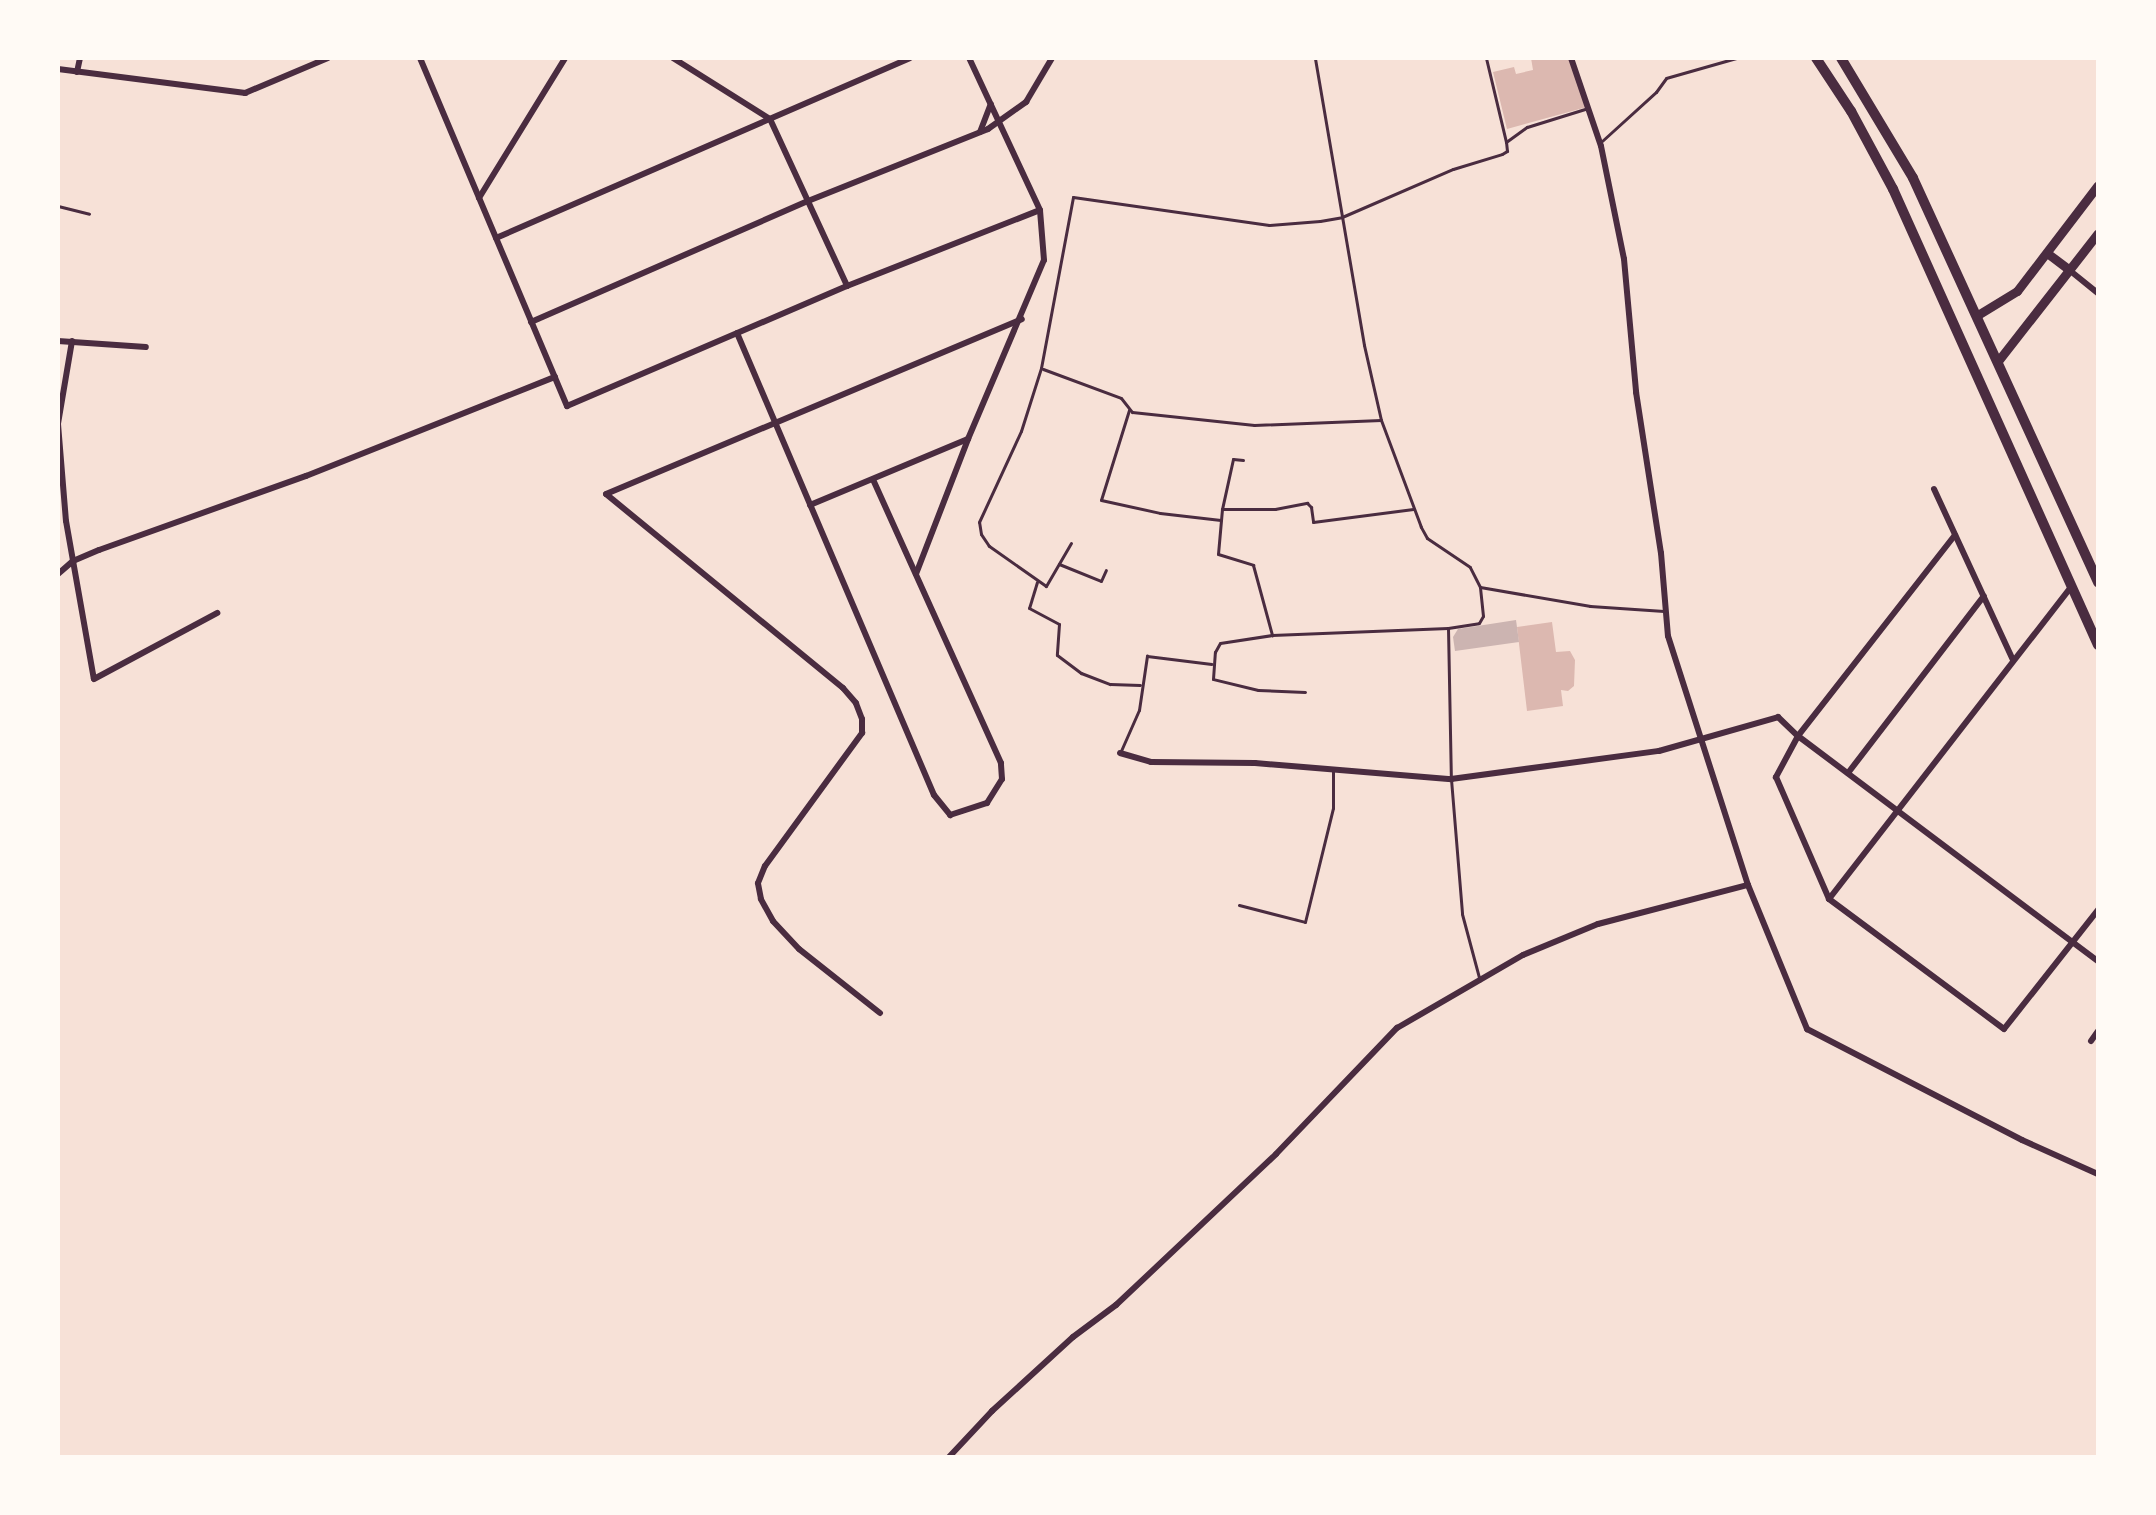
<!DOCTYPE html>
<style>
body{margin:0}
#map{position:relative;width:2156px;height:1515px;overflow:hidden;background:#f7e1d7;font-family:Roboto,sans-serif}
div>[style]{position:absolute}
.water>*{inset:0;background:#dcb8b0}
.building>*{inset:0;background:#ccb4b1}
.service>*{height:3px;margin:-1.5px;padding:0 1.5px;transform-origin:1.5px;border-radius:1.5px;background:#4a2c40}
.minor>*{height:6px;margin:-3px;padding:0 3px;transform-origin:3px;border-radius:3px;background:#4a2c40}
.secondary>*{height:9px;margin:-4.5px;padding:0 4.5px;transform-origin:4.5px;border-radius:4.5px;background:#4a2c40}
.primary>*{height:10px;margin:-5px;padding:0 5px;transform-origin:5px;border-radius:5px;background:#4a2c40}
span{translate:-50% -50%;white-space:nowrap;text-align:center;line-height:1.15;-webkit-text-stroke:6px #fffaf5;paint-order:stroke}
.frame{position:absolute;inset:0;border:60px solid #fffaf5;pointer-events:none}
</style>
<div id="map">
<div class="water">
<i style="clip-path:polygon(1531px 58px,1571px 58px,1587px 107px,1507px 129px,1493px 72px,1514px 67px,1516px 74px,1533px 70px)"></i>
<i style="clip-path:polygon(1552px 622px,1556px 652px,1570px 651px,1575px 660px,1574px 686px,1568px 691px,1561px 690px,1563px 706px,1527px 711px,1517px 627px)"></i>
</div>
<div class="building">
<i style="clip-path:polygon(1516px 620px,1519px 642px,1455px 651px,1453px 637px,1458px 629px)"></i>
</div>
<div class="service">
<i style="left:1486px;top:58px;width:86px;rotate:76.6deg"></i>
<i style="left:1602px;top:141px;width:73px;rotate:-42.2deg"></i>
<i style="left:1656px;top:92px;width:17px;rotate:-54deg"></i>
<i style="left:1666px;top:78px;width:73px;rotate:-15.9deg"></i>
<i style="left:58px;top:206px;width:32px;rotate:14deg"></i>
<i style="left:1043px;top:369px;width:83px;rotate:20.4deg"></i>
<i style="left:1121px;top:398px;width:18px;rotate:52deg"></i>
<i style="left:1132px;top:412px;width:123px;rotate:6.1deg"></i>
<i style="left:1254px;top:425px;width:127px;rotate:-2.3deg"></i>
<i style="left:1129px;top:410px;width:94px;rotate:107.3deg"></i>
<i style="left:1101px;top:500px;width:60px;rotate:12.4deg"></i>
<i style="left:1160px;top:513px;width:61px;rotate:6.5deg"></i>
<i style="left:1243px;top:460px;width:10px;rotate:-174deg"></i>
<i style="left:1233px;top:459px;width:51px;rotate:102.4deg"></i>
<i style="left:1222px;top:509px;width:45px;rotate:95.1deg"></i>
<i style="left:1218px;top:554px;width:37px;rotate:17deg"></i>
<i style="left:1253px;top:565px;width:73px;rotate:74.8deg"></i>
<i style="left:1222px;top:509px;width:53px"></i>
<i style="left:1275px;top:509px;width:33px;rotate:-11deg"></i>
<i style="left:1307px;top:503px;width:6px;rotate:45deg"></i>
<i style="left:1311px;top:507px;width:15px;rotate:82deg"></i>
<i style="left:1313px;top:522px;width:101px;rotate:-7.4deg"></i>
<i style="left:1071px;top:543px;width:50px;rotate:120.2deg"></i>
<i style="left:1046px;top:586px;width:70px;rotate:-144.9deg"></i>
<i style="left:989px;top:546px;width:14px;rotate:-124deg"></i>
<i style="left:981px;top:534px;width:12px;rotate:-99deg"></i>
<i style="left:979px;top:522px;width:100px;rotate:-65.2deg"></i>
<i style="left:1021px;top:431px;width:66px;rotate:-72.4deg"></i>
<i style="left:1041px;top:368px;width:174px;rotate:-79.4deg"></i>
<i style="left:1073px;top:197px;width:198px;rotate:8.1deg"></i>
<i style="left:1269px;top:225px;width:51px;rotate:-4.5deg"></i>
<i style="left:1320px;top:221px;width:22px;rotate:-10deg"></i>
<i style="left:1342px;top:217px;width:121px;rotate:-23.4deg"></i>
<i style="left:1453px;top:169px;width:51px;rotate:-17deg"></i>
<i style="left:1502px;top:154px;width:6px;rotate:-31deg"></i>
<i style="left:1507px;top:151px;width:9px;rotate:-96deg"></i>
<i style="left:1506px;top:142px;width:26px;rotate:-36deg"></i>
<i style="left:1527px;top:127px;width:64px;rotate:-17.3deg"></i>
<i style="left:1059px;top:564px;width:45px;rotate:22deg"></i>
<i style="left:1101px;top:581px;width:12px;rotate:-66deg"></i>
<i style="left:1037px;top:582px;width:27px;rotate:107deg"></i>
<i style="left:1029px;top:608px;width:34px;rotate:28deg"></i>
<i style="left:1059px;top:624px;width:31px;rotate:94deg"></i>
<i style="left:1057px;top:655px;width:30px;rotate:37deg"></i>
<i style="left:1081px;top:673px;width:31px;rotate:21deg"></i>
<i style="left:1110px;top:684px;width:30px;rotate:2deg"></i>
<i style="left:1480px;top:587px;width:112px;rotate:9.8deg"></i>
<i style="left:1590px;top:606px;width:74px;rotate:3.9deg"></i>
<i style="left:1448px;top:628px;width:151px;rotate:88.9deg"></i>
<i style="left:1451px;top:779px;width:135px;rotate:85.3deg"></i>
<i style="left:1462px;top:914px;width:69px;rotate:75deg"></i>
<i style="left:1305px;top:692px;width:47px;rotate:-177.6deg"></i>
<i style="left:1258px;top:690px;width:46px;rotate:-166.3deg"></i>
<i style="left:1213px;top:679px;width:27px;rotate:-86deg"></i>
<i style="left:1215px;top:652px;width:10px;rotate:-61deg"></i>
<i style="left:1220px;top:643px;width:53px;rotate:-8.7deg"></i>
<i style="left:1272px;top:635px;width:176px;rotate:-2.3deg"></i>
<i style="left:1448px;top:628px;width:31px;rotate:-9deg"></i>
<i style="left:1479px;top:623px;width:8px;rotate:-60deg"></i>
<i style="left:1483px;top:616px;width:29px;rotate:-96deg"></i>
<i style="left:1480px;top:587px;width:22px;rotate:-117deg"></i>
<i style="left:1470px;top:567px;width:52px;rotate:-146deg"></i>
<i style="left:1427px;top:538px;width:13px;rotate:-119deg"></i>
<i style="left:1421px;top:527px;width:114px;rotate:-110.5deg"></i>
<i style="left:1381px;top:420px;width:77px;rotate:-102.8deg"></i>
<i style="left:1364px;top:345px;width:291px;rotate:-99.7deg"></i>
<i style="left:1120px;top:753px;width:47px;rotate:-66.2deg"></i>
<i style="left:1139px;top:710px;width:55px;rotate:-81.6deg"></i>
<i style="left:1147px;top:656px;width:65px;rotate:7deg"></i>
<i style="left:1239px;top:905px;width:68px;rotate:14.4deg"></i>
<i style="left:1305px;top:922px;width:117px;rotate:-76.2deg"></i>
<i style="left:1333px;top:808px;width:37px;rotate:-90deg"></i>
</div>
<div class="minor">
<i style="left:420px;top:58px;width:378px;rotate:67.1deg"></i>
<i style="left:567px;top:406px;width:305px;rotate:-23.2deg"></i>
<i style="left:847px;top:286px;width:207px;rotate:-21.5deg"></i>
<i style="left:1040px;top:210px;width:168px;rotate:-115deg"></i>
<i style="left:673px;top:58px;width:115px;rotate:32.2deg"></i>
<i style="left:770px;top:119px;width:184px;rotate:65.2deg"></i>
<i style="left:1571px;top:58px;width:93px;rotate:71.2deg"></i>
<i style="left:1601px;top:146px;width:115px;rotate:78.5deg"></i>
<i style="left:1624px;top:259px;width:134px;rotate:84.8deg"></i>
<i style="left:1636px;top:392px;width:163px;rotate:81.2deg"></i>
<i style="left:1661px;top:553px;width:83px;rotate:85.2deg"></i>
<i style="left:1668px;top:636px;width:262px;rotate:72.2deg"></i>
<i style="left:1748px;top:885px;width:156px;rotate:67.7deg"></i>
<i style="left:1807px;top:1029px;width:242px;rotate:27.3deg"></i>
<i style="left:2022px;top:1140px;width:83px;rotate:24.1deg"></i>
<i style="left:58px;top:69px;width:189px;rotate:7.3deg"></i>
<i style="left:245px;top:93px;width:90px;rotate:-22.9deg"></i>
<i style="left:77px;top:72px;width:14px;rotate:-78deg"></i>
<i style="left:980px;top:132px;width:30px;rotate:-69deg"></i>
<i style="left:479px;top:198px;width:164px;rotate:-58.4deg"></i>
<i style="left:496px;top:238px;width:451px;rotate:-23.5deg"></i>
<i style="left:2068px;top:269px;width:38px;rotate:39deg"></i>
<i style="left:531px;top:322px;width:302px;rotate:-23.6deg"></i>
<i style="left:808px;top:201px;width:194px;rotate:-21.8deg"></i>
<i style="left:988px;top:129px;width:47px;rotate:-35.4deg"></i>
<i style="left:1026px;top:102px;width:51px;rotate:-59.4deg"></i>
<i style="left:737px;top:333px;width:502px;rotate:66.91deg"></i>
<i style="left:934px;top:795px;width:26px;rotate:51deg"></i>
<i style="left:950px;top:815px;width:39px;rotate:-18deg"></i>
<i style="left:987px;top:803px;width:28px;rotate:-58deg"></i>
<i style="left:1002px;top:779px;width:16px;rotate:-94deg"></i>
<i style="left:1001px;top:763px;width:311px;rotate:-114.3deg"></i>
<i style="left:58px;top:341px;width:88px;rotate:3.9deg"></i>
<i style="left:72px;top:341px;width:84px;rotate:99.6deg"></i>
<i style="left:58px;top:424px;width:97px;rotate:85.3deg"></i>
<i style="left:66px;top:521px;width:160px;rotate:80deg"></i>
<i style="left:94px;top:679px;width:140px;rotate:-28.2deg"></i>
<i style="left:1934px;top:489px;width:188px;rotate:65.2deg"></i>
<i style="left:810px;top:505px;width:171px;rotate:-22.7deg"></i>
<i style="left:968px;top:439px;width:194px;rotate:-67deg"></i>
<i style="left:1044px;top:260px;width:50px;rotate:-94.6deg"></i>
<i style="left:1955px;top:535px;width:255px;rotate:128deg"></i>
<i style="left:1798px;top:736px;width:47px;rotate:118.2deg"></i>
<i style="left:1776px;top:777px;width:133px;rotate:66.5deg"></i>
<i style="left:1829px;top:899px;width:218px;rotate:36.6deg"></i>
<i style="left:2004px;top:1029px;width:152px;rotate:-51.7deg"></i>
<i style="left:58px;top:574px;width:20px;rotate:-41deg"></i>
<i style="left:73px;top:561px;width:28px;rotate:-23deg"></i>
<i style="left:99px;top:550px;width:220px;rotate:-19.7deg"></i>
<i style="left:306px;top:476px;width:268px;rotate:-21.7deg"></i>
<i style="left:916px;top:574px;width:145px;rotate:-68.9deg"></i>
<i style="left:1120px;top:753px;width:32px;rotate:16deg"></i>
<i style="left:1151px;top:762px;width:104px;rotate:0.6deg"></i>
<i style="left:1255px;top:763px;width:197px;rotate:4.7deg"></i>
<i style="left:1451px;top:779px;width:210px;rotate:-7.7deg"></i>
<i style="left:1659px;top:751px;width:124px;rotate:-15.9deg"></i>
<i style="left:1778px;top:717px;width:28px;rotate:44deg"></i>
<i style="left:1798px;top:736px;width:375px;rotate:36.9deg"></i>
<i style="left:1848px;top:773px;width:223px;rotate:-52.5deg"></i>
<i style="left:1829px;top:899px;width:396px;rotate:-52.2deg"></i>
<i style="left:880px;top:1013px;width:103px;rotate:-141.7deg"></i>
<i style="left:799px;top:949px;width:38px;rotate:-133deg"></i>
<i style="left:773px;top:921px;width:25px;rotate:-119deg"></i>
<i style="left:761px;top:899px;width:16px;rotate:-101deg"></i>
<i style="left:758px;top:883px;width:18px;rotate:-68deg"></i>
<i style="left:765px;top:866px;width:165px;rotate:-53.9deg"></i>
<i style="left:862px;top:733px;width:14px;rotate:-90deg"></i>
<i style="left:862px;top:719px;width:17px;rotate:-111deg"></i>
<i style="left:856px;top:703px;width:20px;rotate:-131deg"></i>
<i style="left:843px;top:688px;width:306px;rotate:-140.7deg"></i>
<i style="left:606px;top:494px;width:451px;rotate:-22.8deg"></i>
<i style="left:2091px;top:1041px;width:12px;rotate:-55deg"></i>
<i style="left:949px;top:1457px;width:63px;rotate:-46.9deg"></i>
<i style="left:992px;top:1411px;width:110px;rotate:-42.4deg"></i>
<i style="left:1073px;top:1337px;width:54px;rotate:-36.7deg"></i>
<i style="left:1116px;top:1305px;width:220px;rotate:-43.3deg"></i>
<i style="left:1276px;top:1154px;width:175px;rotate:-46.2deg"></i>
<i style="left:1397px;top:1028px;width:146px;rotate:-30.1deg"></i>
<i style="left:1523px;top:955px;width:81px;rotate:-22.5deg"></i>
<i style="left:1598px;top:924px;width:155px;rotate:-14.6deg"></i>
</div>
<div class="secondary">
<i style="left:2047px;top:253px;width:26px;rotate:37deg"></i>
<i style="left:1976px;top:316px;width:48px;rotate:-31.4deg"></i>
<i style="left:2017px;top:291px;width:133px;rotate:-52.6deg"></i>
<i style="left:1998px;top:361px;width:162px;rotate:-52deg"></i>
</div>
<div class="primary">
<i style="left:1816px;top:58px;width:64px;rotate:56.6deg"></i>
<i style="left:1851px;top:111px;width:89px;rotate:61.7deg"></i>
<i style="left:1893px;top:189px;width:500px;rotate:65.8deg"></i>
<i style="left:1841px;top:58px;width:140px;rotate:59deg"></i>
<i style="left:1913px;top:178px;width:445px;rotate:65.4deg"></i>
</div>
<div class="frame"></div>
</div>
